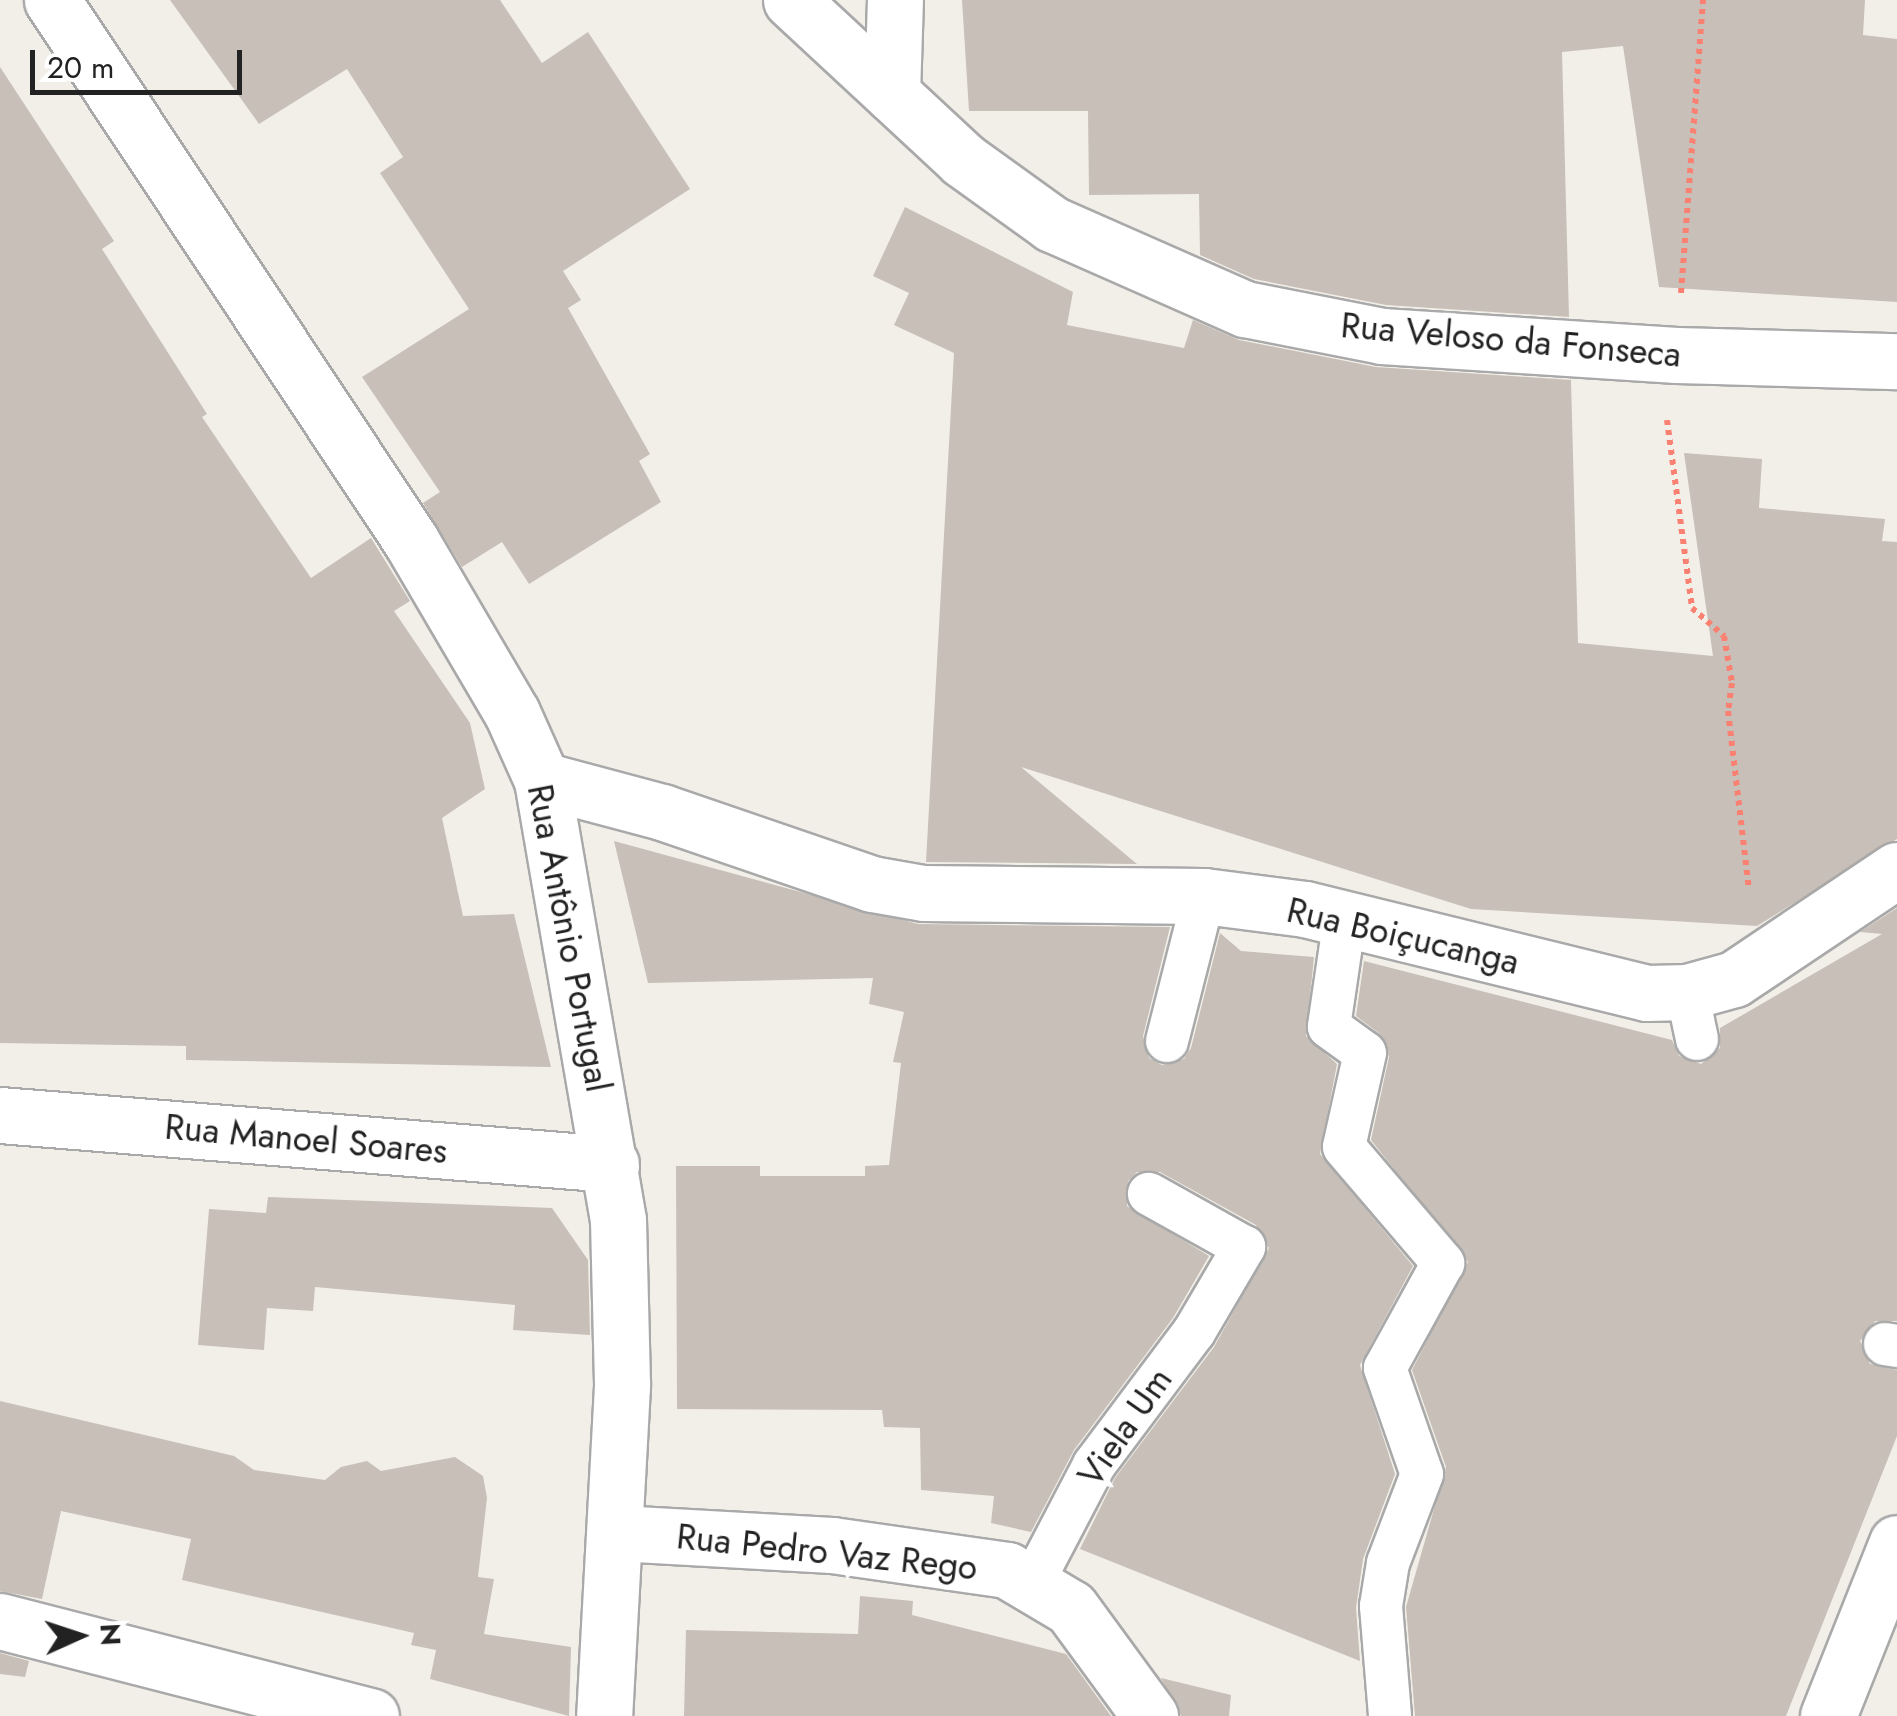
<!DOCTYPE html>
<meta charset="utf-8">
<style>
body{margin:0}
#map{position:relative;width:1897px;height:1716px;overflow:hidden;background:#f2efe9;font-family:Jost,sans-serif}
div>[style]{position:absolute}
.building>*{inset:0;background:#c7bfb8}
.path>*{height:6px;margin-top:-3px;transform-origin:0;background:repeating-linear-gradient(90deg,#fa8072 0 5px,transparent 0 10px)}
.roads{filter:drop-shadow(2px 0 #a9a9a9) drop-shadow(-2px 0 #a9a9a9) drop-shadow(0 2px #a9a9a9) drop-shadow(0 -2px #a9a9a9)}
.service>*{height:42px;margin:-21px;padding:0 21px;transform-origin:21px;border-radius:21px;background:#fff}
.minor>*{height:55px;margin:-27.5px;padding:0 27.5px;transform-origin:27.5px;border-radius:27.5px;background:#fff}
span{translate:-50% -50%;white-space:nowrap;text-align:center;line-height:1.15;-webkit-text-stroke:10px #fff;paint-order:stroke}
.street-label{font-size:35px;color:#222}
.north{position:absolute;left:30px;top:1586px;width:100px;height:100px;-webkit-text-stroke:8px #fff;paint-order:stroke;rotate:87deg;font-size:28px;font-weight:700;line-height:40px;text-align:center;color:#222}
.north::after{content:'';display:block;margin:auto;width:35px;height:45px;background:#222;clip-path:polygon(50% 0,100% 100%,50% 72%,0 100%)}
.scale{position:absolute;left:30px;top:50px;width:212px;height:45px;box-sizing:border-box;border:5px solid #222;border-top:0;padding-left:12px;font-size:30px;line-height:35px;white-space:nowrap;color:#222;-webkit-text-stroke:8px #fff;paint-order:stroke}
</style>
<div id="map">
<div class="building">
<i style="clip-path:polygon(170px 0,500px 0,542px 63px,588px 32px,690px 189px,563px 271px,581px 300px,568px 308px,650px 454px,639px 461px,661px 502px,529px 584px,502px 542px,462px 567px,423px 503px,440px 492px,362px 377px,469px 309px,380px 173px,403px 157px,347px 69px,259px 124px)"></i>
<i style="clip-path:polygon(962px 0,1865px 0,1863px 35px,1897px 39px,1897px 302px,1659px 287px,1623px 46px,1562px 52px,1569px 317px,1386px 305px,1254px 279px,1200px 255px,1199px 194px,1089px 195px,1088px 111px,969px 111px)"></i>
<i style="clip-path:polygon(0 67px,114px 241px,102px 249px,207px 414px,202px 417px,311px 578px,371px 538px,410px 601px,394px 611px,470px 723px,485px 789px,442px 818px,463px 916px,514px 914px,551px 1067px,186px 1060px,186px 1046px,0 1043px)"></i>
<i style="clip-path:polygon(905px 207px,1073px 292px,1067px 325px,1184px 348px,1193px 320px,1239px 340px,1376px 367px,1571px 380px,1578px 643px,1713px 656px,1684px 453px,1762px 459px,1759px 508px,1885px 519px,1882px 541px,1897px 542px,1897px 839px,1757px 926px,1471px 909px,1021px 767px,1137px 864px,926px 862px,954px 353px,894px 325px,909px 293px,873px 276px)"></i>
<i style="clip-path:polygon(614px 841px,918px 924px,1170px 927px,1143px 1036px,1149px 1058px,1162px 1065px,1184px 1059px,1191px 1048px,1220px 933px,1241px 951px,1314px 957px,1306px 1036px,1337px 1064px,1320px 1154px,1413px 1266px,1360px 1365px,1395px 1474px,1363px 1559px,1356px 1608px,1360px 1661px,1080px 1549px,1115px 1478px,1214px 1347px,1269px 1248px,1256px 1225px,1160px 1172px,1137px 1172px,1128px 1181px,1127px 1206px,1209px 1256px,1173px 1318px,1074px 1450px,1031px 1532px,991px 1523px,994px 1496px,921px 1490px,920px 1428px,884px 1427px,882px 1410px,677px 1409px,676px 1166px,760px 1166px,760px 1176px,865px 1176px,865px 1166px,889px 1165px,901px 1063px,893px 1062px,904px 1012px,869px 1004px,873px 978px,648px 983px)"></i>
<i style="clip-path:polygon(1897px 908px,1897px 1321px,1875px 1321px,1860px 1341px,1870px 1364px,1897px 1370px,1897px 1436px,1786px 1716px,1415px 1716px,1406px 1607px,1446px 1467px,1412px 1370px,1468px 1262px,1371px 1140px,1389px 1057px,1380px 1034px,1356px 1016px,1364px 961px,1672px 1040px,1679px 1056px,1701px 1064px,1720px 1048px,1720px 1028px,1882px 934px,1860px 932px)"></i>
<i style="clip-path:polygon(268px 1197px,552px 1208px,588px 1260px,590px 1335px,513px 1330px,515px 1305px,315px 1287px,313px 1311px,267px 1308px,264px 1350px,198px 1345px,209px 1209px,266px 1213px)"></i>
<i style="clip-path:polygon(0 1401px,234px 1456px,254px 1470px,325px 1480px,341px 1467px,367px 1461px,381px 1471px,455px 1457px,483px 1476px,487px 1498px,478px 1577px,494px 1579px,484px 1634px,571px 1647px,569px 1716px,430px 1679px,436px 1650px,411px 1645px,414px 1633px,182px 1580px,191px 1539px,61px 1511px,42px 1599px,0 1591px)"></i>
<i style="clip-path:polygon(860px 1596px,913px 1601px,912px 1615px,1066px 1654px,1111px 1716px,684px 1716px,686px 1630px,858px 1634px)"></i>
<i style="clip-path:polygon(0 1653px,29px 1661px,25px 1677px,0 1674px)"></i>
<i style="clip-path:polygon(1161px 1678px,1231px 1695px,1229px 1716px,1181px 1716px)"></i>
</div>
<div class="path">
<i style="left:1681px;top:293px;width:294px;rotate:-85.7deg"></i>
<i style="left:1667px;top:420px;width:190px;rotate:82.4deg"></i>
<i style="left:1692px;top:608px;width:43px;rotate:41.2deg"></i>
<i style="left:1724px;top:636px;width:48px;rotate:80.3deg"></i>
<i style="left:1732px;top:683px;width:28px;rotate:98deg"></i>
<i style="left:1728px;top:711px;width:179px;rotate:83.3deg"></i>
</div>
<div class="roads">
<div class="service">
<i style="left:1345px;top:918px;width:110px;rotate:98.4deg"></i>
<i style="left:1329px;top:1027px;width:44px;rotate:35.8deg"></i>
<i style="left:1365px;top:1053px;width:96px;rotate:102.6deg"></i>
<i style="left:1344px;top:1147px;width:153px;rotate:49.5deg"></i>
<i style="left:1443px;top:1263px;width:120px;rotate:118.9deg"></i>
<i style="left:1385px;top:1368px;width:112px;rotate:70.8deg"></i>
<i style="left:1422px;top:1474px;width:95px;rotate:110.9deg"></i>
<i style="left:1388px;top:1563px;width:44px;rotate:99.2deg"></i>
<i style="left:1381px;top:1606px;width:110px;rotate:85.3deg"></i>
<i style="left:1687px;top:992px;width:48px;rotate:78deg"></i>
<i style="left:1167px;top:1041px;width:150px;rotate:-75.7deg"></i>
<i style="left:1885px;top:1344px;width:12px;rotate:9deg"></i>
<i style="left:1034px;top:1580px;width:130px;rotate:-62.4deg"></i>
<i style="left:1094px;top:1465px;width:166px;rotate:-53.1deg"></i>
<i style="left:1194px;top:1332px;width:99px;rotate:-59.5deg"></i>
<i style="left:1244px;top:1247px;width:109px;rotate:-150.8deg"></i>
</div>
<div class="minor">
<i style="left:52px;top:0;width:649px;rotate:56.43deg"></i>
<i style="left:411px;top:541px;width:199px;rotate:59.6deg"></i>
<i style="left:512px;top:713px;width:73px;rotate:65.9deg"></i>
<i style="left:542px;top:780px;width:447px;rotate:80.2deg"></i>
<i style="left:618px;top:1220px;width:166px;rotate:88.6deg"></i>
<i style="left:622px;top:1386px;width:330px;rotate:93.1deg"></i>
<i style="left:791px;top:0;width:235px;rotate:42.9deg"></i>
<i style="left:963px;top:160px;width:110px;rotate:35.7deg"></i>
<i style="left:1052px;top:224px;width:211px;rotate:23.8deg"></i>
<i style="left:1245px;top:309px;width:140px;rotate:11.1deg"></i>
<i style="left:1382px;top:336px;width:295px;rotate:3.7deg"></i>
<i style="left:1676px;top:355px;width:221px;rotate:1.6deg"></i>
<i style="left:892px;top:94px;width:94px;rotate:-88.2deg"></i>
<i style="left:542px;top:780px;width:124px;rotate:14.9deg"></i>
<i style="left:662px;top:812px;width:222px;rotate:18.9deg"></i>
<i style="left:872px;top:884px;width:52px;rotate:10deg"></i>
<i style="left:923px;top:893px;width:281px;rotate:0.6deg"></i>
<i style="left:1204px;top:896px;width:102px;rotate:7.3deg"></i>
<i style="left:1305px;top:909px;width:352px;rotate:13.8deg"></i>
<i style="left:1647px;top:993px;width:40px;rotate:-1.4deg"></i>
<i style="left:1687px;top:992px;width:49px;rotate:-15.5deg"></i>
<i style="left:1734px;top:979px;width:196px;rotate:-33.8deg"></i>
<i style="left:0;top:1115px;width:613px;rotate:4.59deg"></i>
<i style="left:618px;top:1533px;width:214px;rotate:3.2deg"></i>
<i style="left:832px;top:1545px;width:177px;rotate:8.1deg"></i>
<i style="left:1007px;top:1570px;width:74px;rotate:30.7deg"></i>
<i style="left:1071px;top:1608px;width:134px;rotate:53.8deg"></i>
<i style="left:0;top:1621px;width:383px;rotate:14.4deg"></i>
<i style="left:1828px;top:1716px;width:186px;rotate:-68.3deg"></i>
</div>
</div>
<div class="street-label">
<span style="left:1511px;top:340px;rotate:5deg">Rua Veloso da Fonseca</span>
<span style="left:1403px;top:936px;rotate:13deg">Rua Boiçucanga</span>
<span style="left:569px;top:938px;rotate:79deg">Rua Antônio Portugal</span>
<span style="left:306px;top:1139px;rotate:5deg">Rua Manoel Soares</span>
<span style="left:1125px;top:1427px;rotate:-55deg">Viela Um</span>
<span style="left:827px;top:1552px;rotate:6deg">Rua Pedro Vaz Rego</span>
</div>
<div class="north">N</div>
<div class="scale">20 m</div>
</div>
